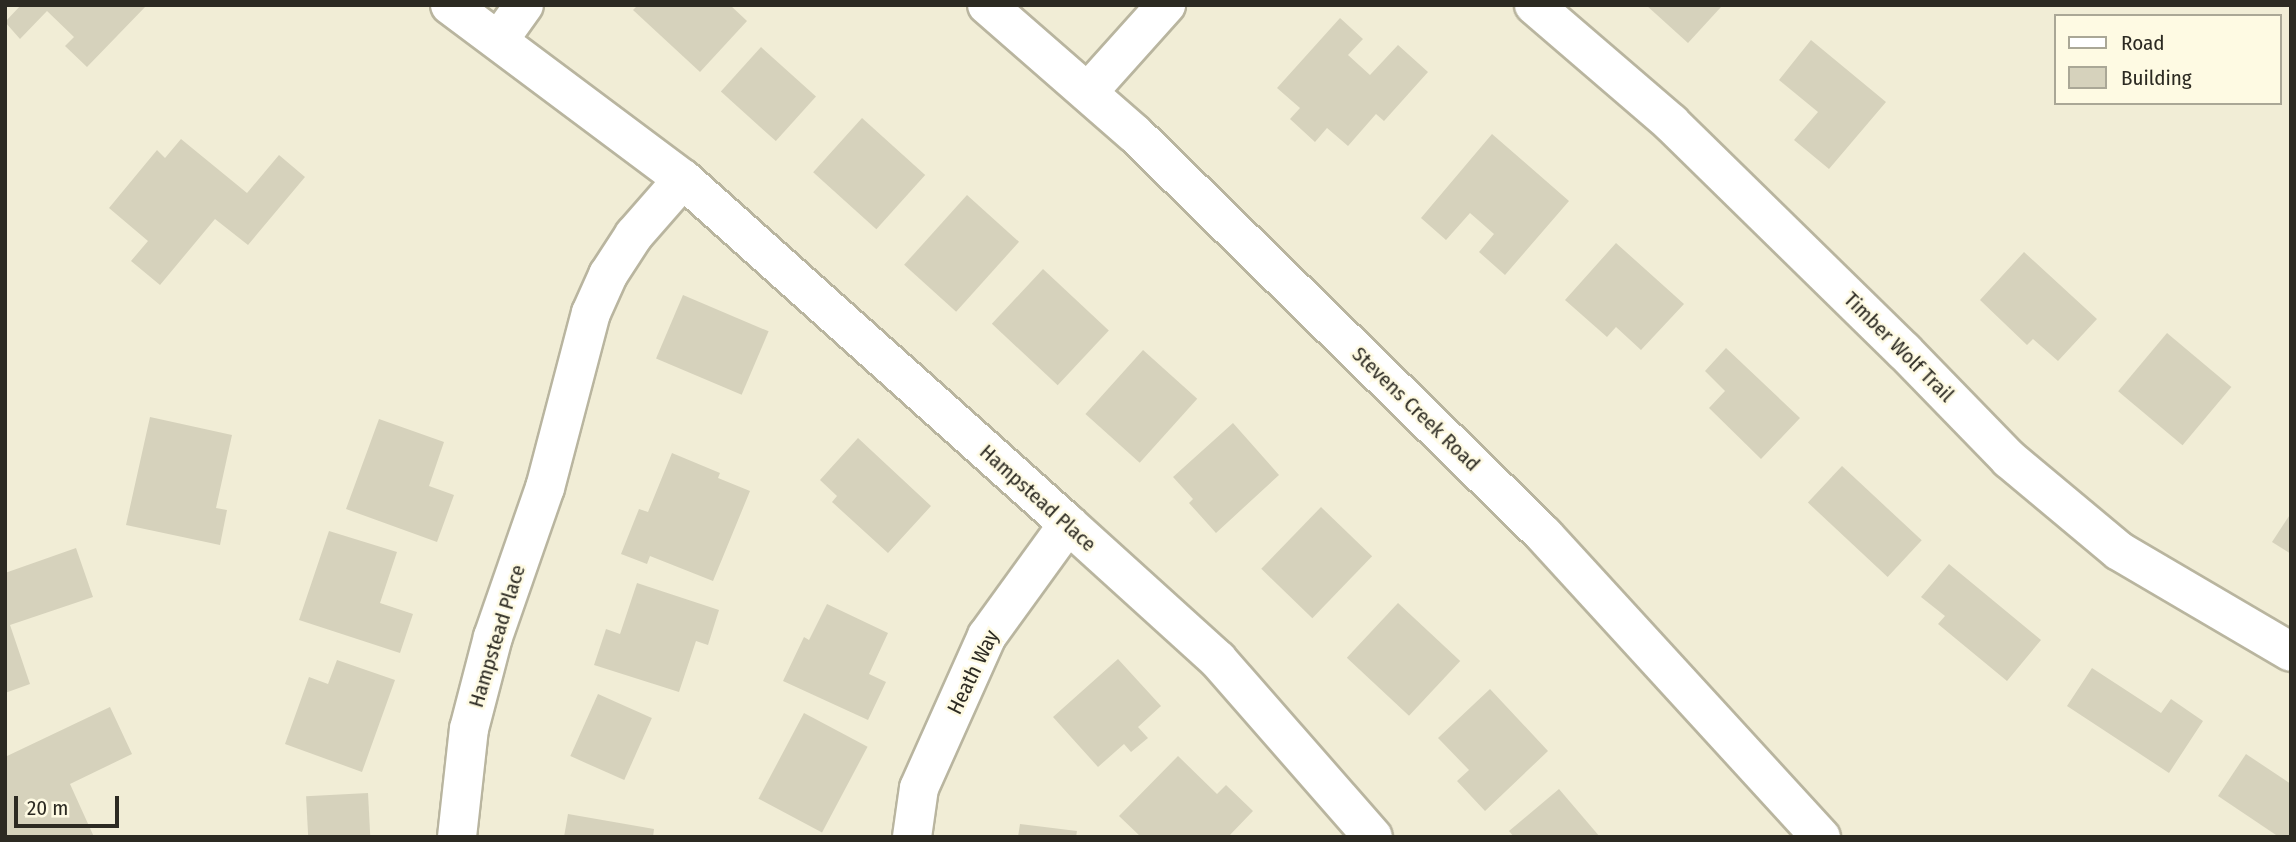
<!DOCTYPE html>
<style>
body{margin:0}
#map{position:relative;width:2296px;height:842px;overflow:hidden;background:#f1edd6;font-family:"Fira Sans Condensed",sans-serif}
div>[style]{position:absolute}
[style*='--x']{left:calc(var(--x)*1px);top:calc(var(--y)*1px);width:calc(var(--w)*1px);rotate:calc(var(--a)*1deg)}
.building>*{inset:0;background:#d6d2bc;transform-origin:0 0}
.roads{filter:drop-shadow(2px 0 #b9b59f) drop-shadow(-2px 0 #b9b59f) drop-shadow(0 2px #b9b59f) drop-shadow(0 -2px #b9b59f)}
.minor>*{height:38px;margin:-19px;padding:0 19px;transform-origin:19px;border-radius:19px;background:#fff}
.tertiary>*{height:38px;margin:-19px;padding:0 19px;transform-origin:19px;border-radius:19px;background:#fff}
span{translate:-50% -50%;white-space:nowrap;text-align:center;line-height:1.15;-webkit-text-stroke:5px #fefae3;paint-order:stroke}
.street-label{font-size:21px;color:#2c2a22}
.frame{position:absolute;inset:0;border:7px solid #2c2a22;pointer-events:none}
.legend{position:absolute;left:2054px;top:14px;width:228px;height:91px;box-sizing:border-box;background:#fefae3;border:2px solid #aaa796;margin:0;padding:9px 12px;list-style:none;font-size:21px;color:#2c2a22}
.legend li{display:flex;align-items:center;gap:14px;height:35px}
.legend b{width:35px;border:2px solid #aaa796}
.scale{position:absolute;left:14px;top:796px;width:105px;height:32px;box-sizing:border-box;border:4px solid #2c2a22;border-top:0;padding-left:9px;font-size:21px;line-height:24px;white-space:nowrap;color:#2c2a22;-webkit-text-stroke:5px #fefae3;paint-order:stroke}
</style>
<div id="map">
<div class="building">
<i style="clip-path:polygon(21px 5px,147px 5px,87px 67px,65px 46px,74px 37px,47px 11px,20px 39px,5px 22px)"></i>
<i style="clip-path:polygon(638px 5px,730px 5px,747px 21px,700px 72px,633px 10px)"></i>
<i style="clip-path:polygon(1646px 5px,1719px 5px,1721px 7px,1688px 43px)"></i>
<i style="clip-path:polygon(1340px 18px,1363px 39px,1348px 55px,1370px 75px,1398px 45px,1428px 72px,1384px 121px,1376px 114px,1348px 146px,1327px 128px,1315px 142px,1290px 119px,1300px 108px,1277px 88px)"></i>
<i style="clip-path:polygon(1811px 40px,1886px 102px,1829px 169px,1794px 140px,1818px 112px,1779px 80px)"></i>
<i style="left:761px;top:47px;width:74px;height:60px;rotate:42deg"></i>
<i style="left:862px;top:118px;width:85px;height:73px;rotate:42deg"></i>
<i style="clip-path:polygon(1492px 134px,1569px 201px,1505px 275px,1479px 252px,1494px 234px,1470px 213px,1446px 240px,1421px 218px)"></i>
<i style="clip-path:polygon(181px 139px,247px 193px,279px 155px,305px 177px,248px 245px,215px 219px,160px 285px,131px 261px,148px 241px,109px 208px,157px 150px,165px 158px)"></i>
<i style="left:967px;top:195px;width:70px;height:94px;rotate:42deg"></i>
<i style="clip-path:polygon(1616px 243px,1684px 304px,1641px 350px,1616px 327px,1607px 337px,1565px 300px)"></i>
<i style="clip-path:polygon(2024px 252px,2097px 319px,2058px 361px,2033px 339px,2027px 345px,1980px 300px)"></i>
<i style="left:1043px;top:269px;width:90px;height:75px;rotate:43deg"></i>
<i style="left:683px;top:295px;width:93px;height:69px;rotate:23deg"></i>
<i style="left:2167px;top:333px;width:84px;height:76px;rotate:40deg"></i>
<i style="clip-path:polygon(1726px 348px,1800px 418px,1761px 459px,1709px 408px,1725px 391px,1705px 371px)"></i>
<i style="left:1143px;top:350px;width:73px;height:86px;rotate:42deg"></i>
<i style="clip-path:polygon(150px 417px,232px 435px,216px 508px,227px 510px,220px 545px,126px 525px)"></i>
<i style="clip-path:polygon(379px 419px,444px 442px,429px 486px,454px 495px,437px 542px,346px 509px)"></i>
<i style="clip-path:polygon(1233px 423px,1279px 475px,1216px 533px,1189px 503px,1193px 499px,1173px 477px)"></i>
<i style="clip-path:polygon(858px 438px,931px 506px,888px 553px,832px 502px,837px 496px,820px 480px)"></i>
<i style="clip-path:polygon(672px 453px,720px 473px,718px 478px,750px 491px,713px 581px,650px 556px,647px 564px,621px 554px,639px 509px,648px 512px)"></i>
<i style="left:1842px;top:466px;width:109px;height:50px;rotate:43deg"></i>
<i style="left:1321px;top:507px;width:71px;height:86px;rotate:44deg"></i>
<i style="clip-path:polygon(2291px 513px,2291px 554px,2272px 542px)"></i>
<i style="clip-path:polygon(329px 531px,397px 552px,380px 603px,413px 614px,400px 653px,299px 620px)"></i>
<i style="clip-path:polygon(76px 548px,93px 597px,10px 625px,30px 684px,5px 693px,5px 573px)"></i>
<i style="clip-path:polygon(1949px 564px,2041px 640px,2007px 681px,1938px 624px,1945px 616px,1921px 597px)"></i>
<i style="clip-path:polygon(637px 583px,719px 610px,708px 645px,696px 641px,679px 692px,594px 665px,606px 629px,620px 634px)"></i>
<i style="left:1398px;top:603px;width:85px;height:75px;rotate:43deg"></i>
<i style="clip-path:polygon(827px 604px,888px 633px,869px 674px,886px 682px,868px 720px,783px 681px,804px 637px,809px 640px)"></i>
<i style="clip-path:polygon(1118px 659px,1161px 706px,1138px 727px,1148px 738px,1131px 752px,1124px 744px,1098px 767px,1053px 717px)"></i>
<i style="clip-path:polygon(337px 660px,395px 680px,362px 772px,285px 744px,309px 677px,328px 684px)"></i>
<i style="clip-path:polygon(2092px 668px,2161px 713px,2171px 699px,2203px 721px,2169px 773px,2067px 706px)"></i>
<i style="clip-path:polygon(1490px 689px,1548px 751px,1485px 811px,1457px 781px,1469px 770px,1438px 738px)"></i>
<i style="left:598px;top:694px;width:59px;height:68px;rotate:24deg"></i>
<i style="clip-path:polygon(110px 707px,132px 754px,70px 784px,94px 837px,7px 837px,5px 757px)"></i>
<i style="left:804px;top:713px;width:72px;height:97px;rotate:28deg"></i>
<i style="clip-path:polygon(2246px 754px,2291px 784px,2291px 837px,2279px 837px,2218px 796px)"></i>
<i style="clip-path:polygon(1178px 756px,1217px 794px,1226px 785px,1253px 811px,1228px 837px,1141px 837px,1119px 816px)"></i>
<i style="clip-path:polygon(1559px 789px,1600px 837px,1514px 837px,1509px 831px)"></i>
<i style="left:368px;top:793px;width:44px;height:62px;rotate:87deg"></i>
<i style="clip-path:polygon(568px 814px,654px 829px,653px 837px,564px 837px)"></i>
<i style="clip-path:polygon(1020px 824px,1077px 831px,1076px 837px,1018px 837px)"></i>
</div>
<div class="roads">
<div class="minor">
<i style="--x:450;--y:5;--w:291;--a:36.8"></i>
<i style="--x:683;--y:179;--w:517;--a:41.86"></i>
<i style="--x:1068;--y:524;--w:202;--a:42.2"></i>
<i style="--x:1218;--y:660;--w:235;--a:48.8"></i>
<i style="--x:1534;--y:5;--w:181;--a:40.7"></i>
<i style="--x:1671;--y:123;--w:326;--a:44.4"></i>
<i style="--x:1904;--y:351;--w:151;--a:45.8"></i>
<i style="--x:2009;--y:459;--w:143;--a:39.9"></i>
<i style="--x:2119;--y:551;--w:199;--a:30.4"></i>
<i style="--x:499;--y:40;--w:43;--a:-54.5"></i>
<i style="--x:1088;--y:92;--w:117;--a:-48.1"></i>
<i style="--x:457;--y:837;--w:109;--a:-83.7"></i>
<i style="--x:469;--y:729;--w:95;--a:-75.4"></i>
<i style="--x:493;--y:637;--w:158;--a:-70.8"></i>
<i style="--x:545;--y:488;--w:181;--a:-75.3"></i>
<i style="--x:591;--y:313;--w:42;--a:-65.9"></i>
<i style="--x:608;--y:275;--w:48;--a:-57"></i>
<i style="--x:634;--y:235;--w:74;--a:-48.8"></i>
<i style="--x:912;--y:837;--w:49;--a:-81.9"></i>
<i style="--x:919;--y:788;--w:167;--a:-65.9"></i>
<i style="--x:987;--y:636;--w:138;--a:-54.1"></i>
</div>
<div class="tertiary">
<i style="--x:987;--y:5;--w:196;--a:41.1"></i>
<i style="--x:1135;--y:134;--w:573;--a:44.43"></i>
<i style="--x:1544;--y:535;--w:410;--a:47.5"></i>
</div>
</div>
<div class="street-label">
<span style="left:1899px;top:347px;rotate:45deg">Timber Wolf Trail</span>
<span style="left:1416px;top:409px;rotate:44deg">Stevens Creek Road</span>
<span style="left:1038px;top:498px;rotate:42deg">Hampstead Place</span>
<span style="left:497px;top:636px;rotate:-73deg">Hampstead Place</span>
<span style="left:973px;top:672px;rotate:-64deg">Heath Way</span>
</div>
<div class="frame"></div>
<ul class="legend">
<li><b style="height:9px;background:#fff"></b>Road</li>
<li><b style="height:19px;background:#d6d2bc"></b>Building</li>
</ul>
<div class="scale">20 m</div>
</div>
